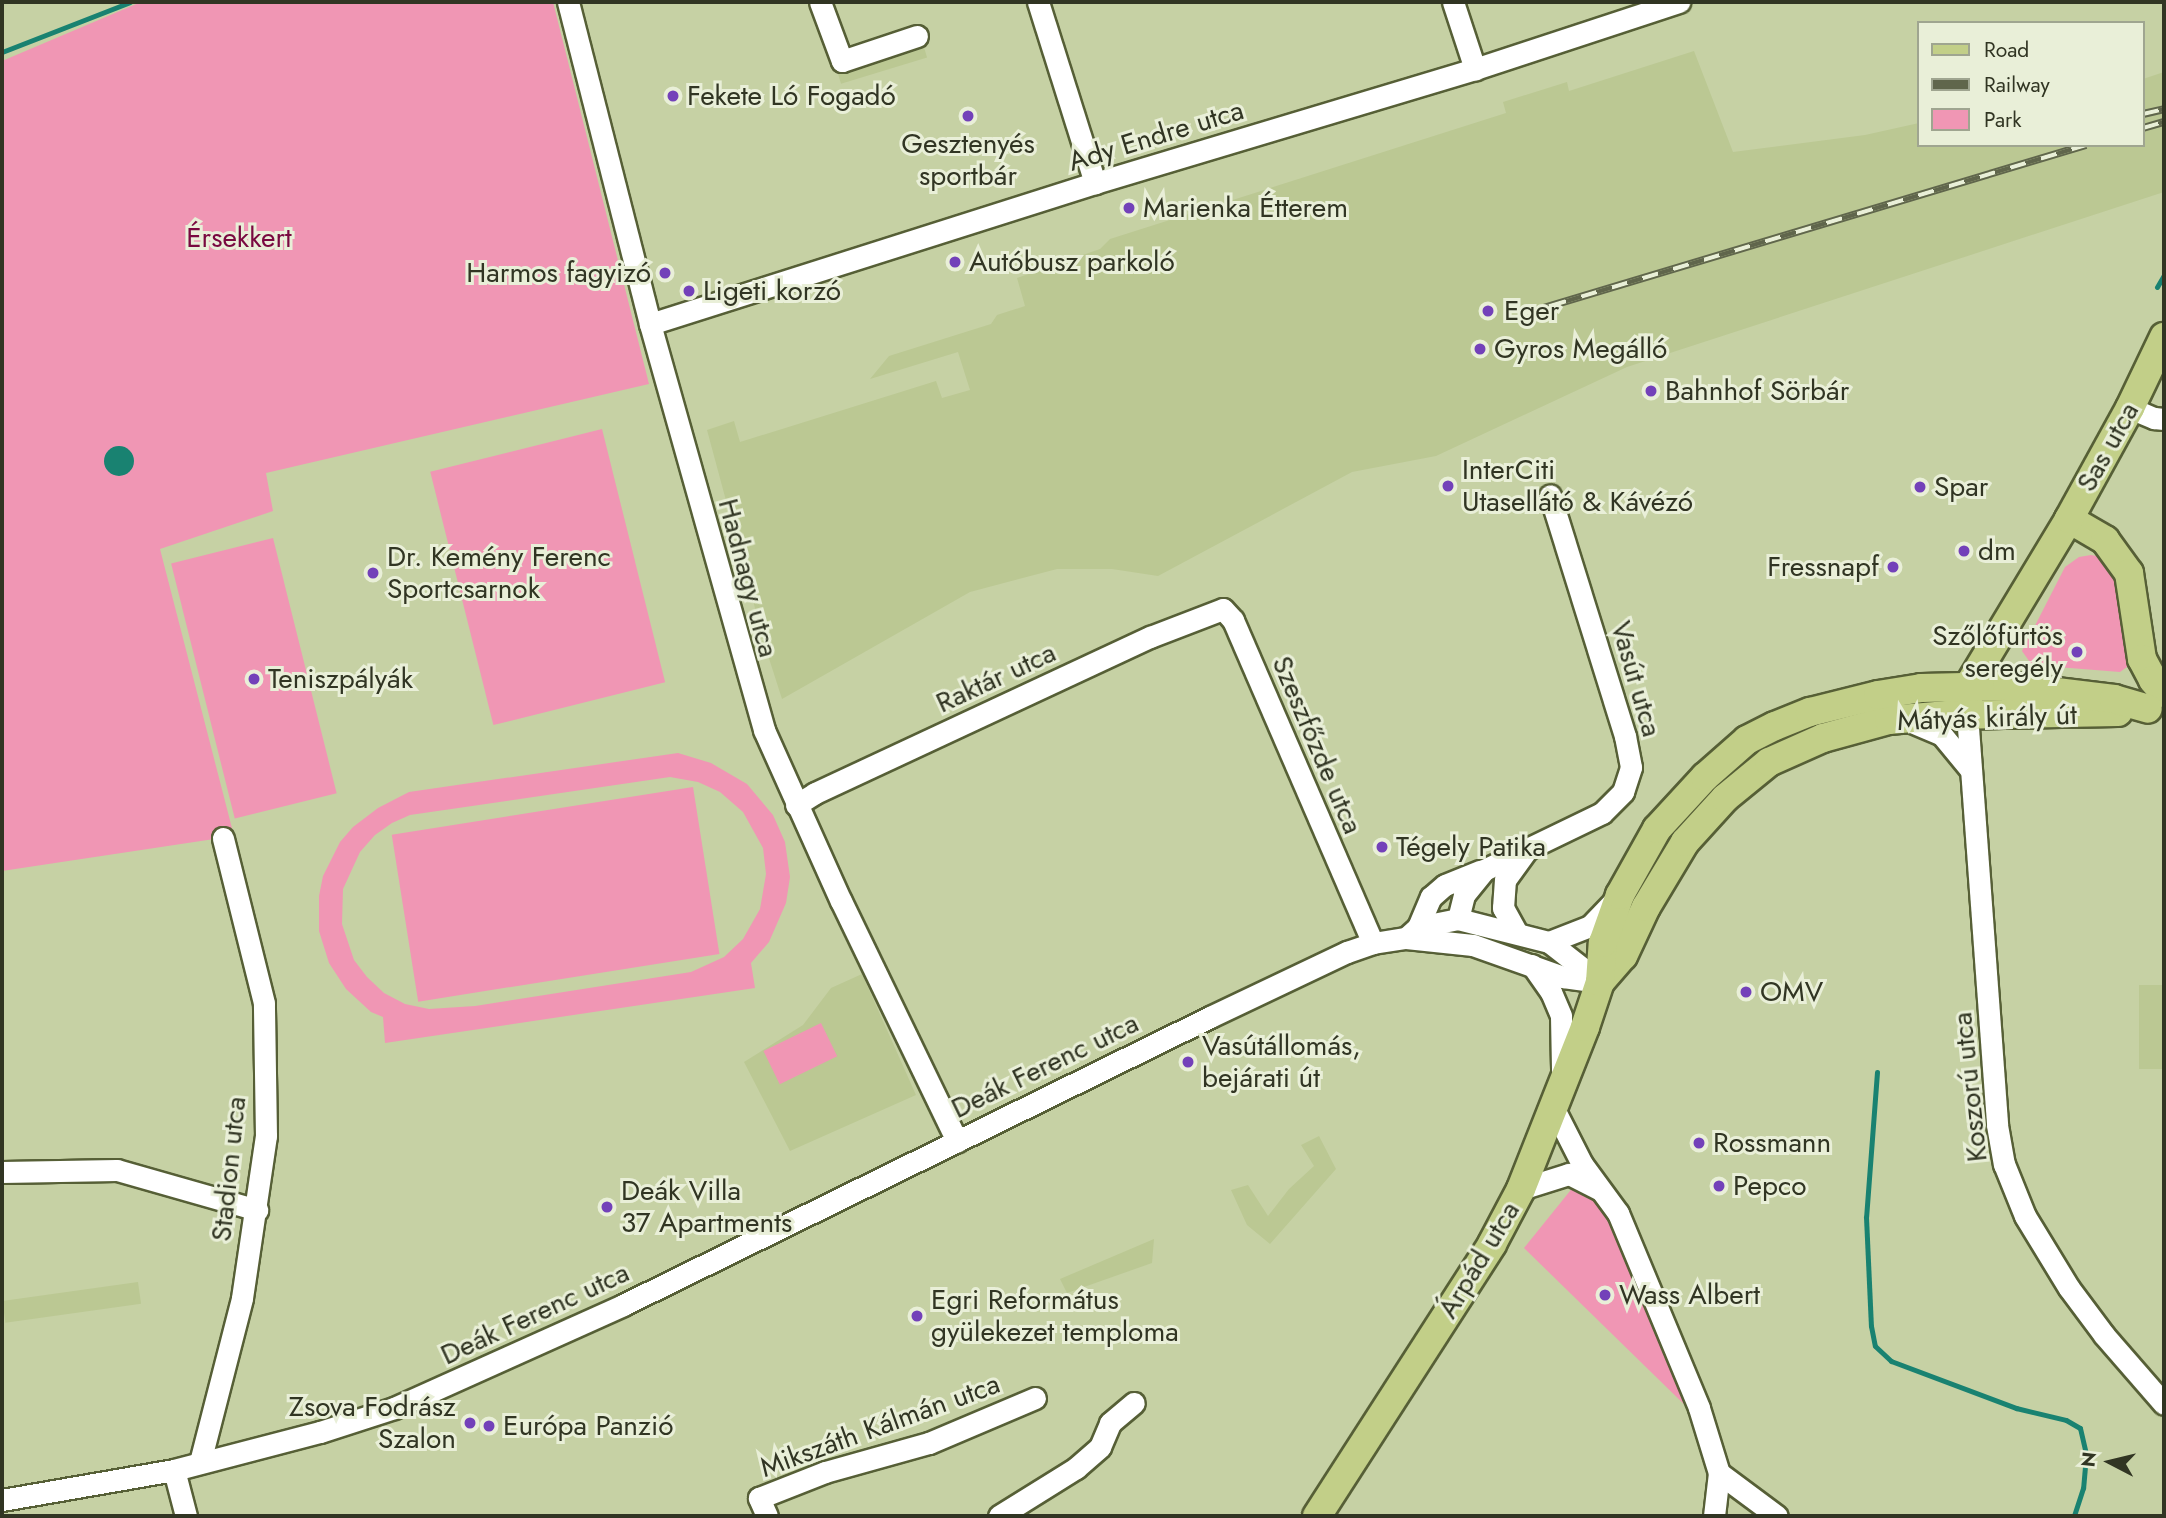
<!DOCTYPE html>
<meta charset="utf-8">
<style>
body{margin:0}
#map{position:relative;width:2166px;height:1518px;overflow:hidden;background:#c6d1a4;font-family:Jost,sans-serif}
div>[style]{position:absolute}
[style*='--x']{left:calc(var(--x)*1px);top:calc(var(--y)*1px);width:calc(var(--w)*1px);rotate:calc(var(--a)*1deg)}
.built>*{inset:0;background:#bbc893;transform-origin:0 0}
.green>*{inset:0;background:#f096b4;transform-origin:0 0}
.water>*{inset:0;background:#198271}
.round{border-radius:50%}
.stream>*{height:5px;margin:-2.5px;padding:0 2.5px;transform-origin:2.5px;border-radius:2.5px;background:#198271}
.roads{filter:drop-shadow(2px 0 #565f36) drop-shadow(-2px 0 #565f36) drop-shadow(0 2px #565f36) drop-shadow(0 -2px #565f36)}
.minor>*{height:21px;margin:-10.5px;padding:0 10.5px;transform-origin:10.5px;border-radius:10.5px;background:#fff}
.major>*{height:28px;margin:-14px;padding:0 14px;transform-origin:14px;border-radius:14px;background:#c2cf88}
.rail>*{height:8px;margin-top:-4px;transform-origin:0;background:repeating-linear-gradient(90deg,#e9efd8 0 16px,#60664c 0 32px);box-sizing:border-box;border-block:2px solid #60664c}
.dots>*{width:19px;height:19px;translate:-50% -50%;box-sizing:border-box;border:4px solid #e9efd8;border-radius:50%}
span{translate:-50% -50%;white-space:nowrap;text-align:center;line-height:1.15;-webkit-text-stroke:6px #e9efd8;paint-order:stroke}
.poi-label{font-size:28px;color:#313523}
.left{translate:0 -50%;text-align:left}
.right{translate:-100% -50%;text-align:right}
.street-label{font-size:28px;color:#313523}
.park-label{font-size:28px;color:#790940}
.frame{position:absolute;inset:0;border:4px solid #313523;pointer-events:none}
.legend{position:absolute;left:1917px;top:21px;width:228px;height:126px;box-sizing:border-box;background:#e9efd8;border:2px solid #9fa590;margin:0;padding:9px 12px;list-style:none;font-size:21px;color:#313523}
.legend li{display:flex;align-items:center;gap:14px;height:35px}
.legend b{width:35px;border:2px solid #9fa590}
.north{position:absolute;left:2075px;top:1427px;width:70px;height:70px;-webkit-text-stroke:5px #e9efd8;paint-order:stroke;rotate:277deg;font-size:19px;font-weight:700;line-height:28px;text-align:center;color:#313523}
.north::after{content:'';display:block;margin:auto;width:24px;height:32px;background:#313523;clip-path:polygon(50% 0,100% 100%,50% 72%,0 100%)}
</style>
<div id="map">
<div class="built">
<i style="left:923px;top:44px;width:14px;height:90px;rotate:73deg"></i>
<i style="clip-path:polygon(1694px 51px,1733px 152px,1865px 135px,1919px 123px,1919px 145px,2143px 145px,2143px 79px,2164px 72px,2164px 192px,1627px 367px,1436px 456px,1352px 472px,1158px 576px,1112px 569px,1057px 569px,970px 592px,782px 699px,766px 649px,707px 430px,734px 421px,740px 442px,936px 381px,942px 398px,970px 390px,958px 352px,870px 379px,889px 356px,991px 324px,997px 315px,1025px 306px,1017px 278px,1100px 249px,1110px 239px,1506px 113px,1503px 102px,1567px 82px,1569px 91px)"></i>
<i style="clip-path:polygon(862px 974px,916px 1095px,790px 1151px,744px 1062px,803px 1025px,831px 988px)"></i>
<i style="left:2139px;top:985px;width:25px;height:84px"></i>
<i style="clip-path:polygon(1319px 1136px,1336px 1169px,1270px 1244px,1247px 1225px,1231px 1190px,1248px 1185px,1268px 1216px,1289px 1189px,1314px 1166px,1301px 1145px)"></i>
<i style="clip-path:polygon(1154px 1239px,1152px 1263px,1067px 1293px,1060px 1279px)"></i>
<i style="left:138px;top:1282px;width:22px;height:137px;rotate:82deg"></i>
</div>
<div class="green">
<i style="clip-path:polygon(141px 2px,553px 2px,649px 384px,266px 473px,273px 511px,160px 549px,234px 836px,2px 871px,2px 61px)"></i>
<i style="left:602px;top:429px;width:261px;height:177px;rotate:76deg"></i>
<i style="left:273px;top:538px;width:263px;height:105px;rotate:76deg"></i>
<i style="clip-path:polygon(2091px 555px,2111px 559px,2116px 564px,2131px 664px,2120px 672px,2032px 665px,2022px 651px,2065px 567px,2079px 557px)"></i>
<i style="clip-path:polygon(evenodd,678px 753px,711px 763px,747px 784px,773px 815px,785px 842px,790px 877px,786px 903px,769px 942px,751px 963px,755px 988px,385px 1043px,383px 1017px,371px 1012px,346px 989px,329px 963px,319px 931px,319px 896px,323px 876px,340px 842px,353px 827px,378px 808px,409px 792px,678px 753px,670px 777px,698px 782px,720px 792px,743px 812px,763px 848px,766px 874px,760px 909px,743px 939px,724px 957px,691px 972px,475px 1006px,429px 1009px,405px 1004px,384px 993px,367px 977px,354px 960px,342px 924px,343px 889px,360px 852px,375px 835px,392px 823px,410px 815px,670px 777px)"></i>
<i style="left:693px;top:787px;width:169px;height:305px;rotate:81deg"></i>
<i style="left:821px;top:1023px;width:37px;height:64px;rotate:64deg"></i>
<i style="clip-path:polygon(1574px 1186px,1600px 1199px,1616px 1222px,1693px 1413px,1524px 1248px)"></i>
</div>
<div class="water">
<i class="round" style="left:104px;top:446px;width:30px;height:30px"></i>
</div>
<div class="stream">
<i style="--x:2;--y:52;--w:137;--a:-21.3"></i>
<i style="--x:2157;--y:287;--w:14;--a:-60"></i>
<i style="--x:1877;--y:1072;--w:145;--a:94.3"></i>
<i style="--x:1866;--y:1217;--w:109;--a:87.4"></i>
<i style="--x:1871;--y:1326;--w:20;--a:79"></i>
<i style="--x:1875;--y:1346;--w:22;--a:43"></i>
<i style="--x:1891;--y:1361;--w:134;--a:20.6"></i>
<i style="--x:2016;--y:1408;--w:51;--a:13.5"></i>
<i style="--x:2066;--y:1420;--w:16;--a:30"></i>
<i style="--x:2080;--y:1428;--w:28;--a:77"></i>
<i style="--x:2086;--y:1455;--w:33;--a:95"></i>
<i style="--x:2083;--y:1488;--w:29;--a:108"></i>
</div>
<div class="roads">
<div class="minor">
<i style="--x:568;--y:2;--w:332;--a:75.7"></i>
<i style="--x:650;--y:324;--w:422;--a:74.3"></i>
<i style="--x:764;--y:730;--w:188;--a:65.8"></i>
<i style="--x:841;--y:901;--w:267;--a:64.2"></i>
<i style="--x:820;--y:2;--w:63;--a:69.6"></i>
<i style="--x:842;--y:61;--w:79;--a:-18.4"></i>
<i style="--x:1038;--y:2;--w:190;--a:72.5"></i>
<i style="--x:1453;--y:2;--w:71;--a:71.8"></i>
<i style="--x:650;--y:324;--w:467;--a:-17.6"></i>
<i style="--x:1095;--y:183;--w:397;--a:-16.7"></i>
<i style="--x:1475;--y:69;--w:215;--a:-18.2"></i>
<i style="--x:2130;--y:408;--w:26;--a:23"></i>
<i style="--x:2154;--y:418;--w:10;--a:6"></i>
<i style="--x:1967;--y:714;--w:412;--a:85.8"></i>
<i style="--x:1997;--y:1125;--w:40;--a:80"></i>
<i style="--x:2004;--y:1164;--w:56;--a:68"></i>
<i style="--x:2025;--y:1216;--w:84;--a:58.6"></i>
<i style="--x:2069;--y:1288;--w:59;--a:53.3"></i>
<i style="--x:2104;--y:1335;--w:91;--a:49"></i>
<i style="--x:1907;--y:720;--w:38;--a:23"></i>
<i style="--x:1942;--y:735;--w:44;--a:50.5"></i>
<i style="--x:796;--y:805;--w:22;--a:-32"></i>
<i style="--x:815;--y:793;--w:370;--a:-25"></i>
<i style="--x:1150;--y:637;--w:78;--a:-21"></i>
<i style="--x:1223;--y:609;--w:15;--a:48"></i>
<i style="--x:1233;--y:620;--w:352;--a:66.6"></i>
<i style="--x:1458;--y:919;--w:25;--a:-76"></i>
<i style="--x:1464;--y:895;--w:32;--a:-51"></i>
<i style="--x:1484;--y:870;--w:131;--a:-25.8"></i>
<i style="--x:1602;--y:813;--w:30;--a:-45"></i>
<i style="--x:1623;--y:792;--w:26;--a:-72"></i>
<i style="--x:1631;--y:767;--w:32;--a:-101"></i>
<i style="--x:1625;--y:736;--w:252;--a:-107.3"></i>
<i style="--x:1418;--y:927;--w:33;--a:-67"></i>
<i style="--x:1431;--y:897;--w:18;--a:-41"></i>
<i style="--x:1445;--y:885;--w:38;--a:-22"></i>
<i style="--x:1517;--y:933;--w:29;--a:-119"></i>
<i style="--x:1503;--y:908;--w:28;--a:-86"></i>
<i style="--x:1505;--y:880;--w:36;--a:-54"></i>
<i style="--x:1407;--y:937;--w:15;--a:-42"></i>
<i style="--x:1418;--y:927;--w:41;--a:-11.3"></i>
<i style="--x:1458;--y:919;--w:94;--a:14.2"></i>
<i style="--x:1549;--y:942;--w:65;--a:38.1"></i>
<i style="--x:1549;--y:942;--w:44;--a:-21.3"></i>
<i style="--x:1590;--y:926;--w:37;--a:-46"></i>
<i style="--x:1532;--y:965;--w:33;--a:55"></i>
<i style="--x:1551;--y:992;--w:26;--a:67"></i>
<i style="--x:1561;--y:1016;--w:54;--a:88.9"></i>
<i style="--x:1554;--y:1109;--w:62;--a:63"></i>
<i style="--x:1582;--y:1164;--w:61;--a:53.7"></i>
<i style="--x:1618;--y:1213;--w:211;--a:67.4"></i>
<i style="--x:1699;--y:1408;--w:68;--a:72.9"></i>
<i style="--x:1719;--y:1473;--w:72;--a:36.6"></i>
<i style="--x:2;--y:1172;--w:115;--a:-1"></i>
<i style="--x:117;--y:1170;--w:146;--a:15.9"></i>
<i style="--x:1521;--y:1189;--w:50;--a:-17.4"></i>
<i style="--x:1569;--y:1174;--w:33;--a:27"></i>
<i style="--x:200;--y:1462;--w:169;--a:-75.6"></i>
<i style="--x:242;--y:1298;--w:164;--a:-81.6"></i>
<i style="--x:266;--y:1136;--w:133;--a:-90.9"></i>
<i style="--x:264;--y:1003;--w:170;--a:-104"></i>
<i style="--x:174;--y:1470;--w:48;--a:75.4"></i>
<i style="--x:2;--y:1500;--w:175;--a:-9.9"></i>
<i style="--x:174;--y:1470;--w:151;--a:-14.6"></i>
<i style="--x:320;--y:1432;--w:78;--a:-18"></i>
<i style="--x:394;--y:1408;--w:251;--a:-24.2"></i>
<i style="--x:623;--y:1305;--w:654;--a:-26.13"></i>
<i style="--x:1210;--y:1017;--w:152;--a:-25.4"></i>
<i style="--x:1347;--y:952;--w:28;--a:-19"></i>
<i style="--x:1373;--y:943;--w:33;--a:-9"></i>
<i style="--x:1406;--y:938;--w:67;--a:6"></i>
<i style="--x:1473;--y:945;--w:96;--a:19.6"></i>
<i style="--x:1563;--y:977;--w:37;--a:8"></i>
<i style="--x:767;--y:1516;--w:20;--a:-114"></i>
<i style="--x:759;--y:1498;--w:71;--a:-21.5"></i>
<i style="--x:825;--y:1472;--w:108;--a:-15.6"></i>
<i style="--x:929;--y:1443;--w:115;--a:-23"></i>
<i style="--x:999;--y:1516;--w:91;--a:-31.9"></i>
<i style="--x:1076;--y:1468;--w:32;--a:-41"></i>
<i style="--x:1100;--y:1447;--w:26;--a:-67"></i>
<i style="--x:1110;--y:1423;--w:31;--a:-40"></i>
<i style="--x:1714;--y:1516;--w:43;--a:-83.4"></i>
</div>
<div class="major">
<i style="--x:2069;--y:519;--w:42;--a:30.3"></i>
<i style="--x:2105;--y:540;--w:41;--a:54"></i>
<i style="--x:2129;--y:573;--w:87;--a:81.4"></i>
<i style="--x:2142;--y:659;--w:24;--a:62"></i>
<i style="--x:2153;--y:680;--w:17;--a:50"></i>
<i style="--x:1968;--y:700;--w:15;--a:-86"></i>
<i style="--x:1969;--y:685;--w:194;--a:-58.9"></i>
<i style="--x:2069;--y:519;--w:127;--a:-61.2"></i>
<i style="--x:2130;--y:408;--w:79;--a:-64.4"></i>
<i style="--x:1600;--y:982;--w:35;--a:-49"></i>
<i style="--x:1623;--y:956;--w:54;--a:-64.9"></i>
<i style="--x:1646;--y:907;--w:76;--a:-59"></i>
<i style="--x:1685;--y:842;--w:59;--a:-47.7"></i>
<i style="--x:1725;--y:798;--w:57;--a:-39.3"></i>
<i style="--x:1769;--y:762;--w:59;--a:-24"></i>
<i style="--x:1823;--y:738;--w:68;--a:-15.3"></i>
<i style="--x:1889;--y:720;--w:59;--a:-4.8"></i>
<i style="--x:1948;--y:715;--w:170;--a:-1"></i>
<i style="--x:1317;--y:1516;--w:323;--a:-57.2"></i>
<i style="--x:1492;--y:1244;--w:62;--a:-62.2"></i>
<i style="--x:1521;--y:1189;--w:174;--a:-68.4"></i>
<i style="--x:1585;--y:1027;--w:47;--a:-71.6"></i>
<i style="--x:1600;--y:982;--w:39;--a:-86"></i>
<i style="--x:1603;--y:943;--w:51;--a:-70.5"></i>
<i style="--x:1620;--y:895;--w:76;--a:-60.7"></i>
<i style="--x:1657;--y:829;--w:71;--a:-47.3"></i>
<i style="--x:1705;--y:777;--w:56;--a:-41.4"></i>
<i style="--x:1747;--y:740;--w:31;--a:-27"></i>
<i style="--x:1775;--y:726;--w:38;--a:-22"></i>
<i style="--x:1810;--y:712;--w:70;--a:-14"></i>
<i style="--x:1878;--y:695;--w:44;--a:-9.2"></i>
<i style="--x:1921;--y:688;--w:86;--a:-1.3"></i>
<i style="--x:2007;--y:686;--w:108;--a:6.9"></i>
<i style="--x:2114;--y:699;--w:35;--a:16"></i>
</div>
</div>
<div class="rail">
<i style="--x:2143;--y:114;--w:22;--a:-13"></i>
<i style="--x:2143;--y:128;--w:22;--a:-16"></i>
<i style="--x:1520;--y:315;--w:591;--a:-16.72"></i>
</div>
<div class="dots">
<i style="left:673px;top:96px;background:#7341b9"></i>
<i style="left:968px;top:116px;background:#7341b9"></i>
<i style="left:1129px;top:208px;background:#7341b9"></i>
<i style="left:955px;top:262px;background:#7341b9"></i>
<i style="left:665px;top:273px;background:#7341b9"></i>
<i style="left:689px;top:291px;background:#7341b9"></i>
<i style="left:1488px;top:311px;background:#7341b9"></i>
<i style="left:1480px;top:349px;background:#7341b9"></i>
<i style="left:1651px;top:391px;background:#7341b9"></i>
<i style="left:1448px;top:486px;background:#7341b9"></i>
<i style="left:1920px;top:487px;background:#7341b9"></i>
<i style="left:1964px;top:551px;background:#7341b9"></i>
<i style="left:1893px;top:567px;background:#7341b9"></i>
<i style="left:373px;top:573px;background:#7341b9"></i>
<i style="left:2077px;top:652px;background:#7341b9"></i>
<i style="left:254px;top:679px;background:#7341b9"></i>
<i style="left:1382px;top:847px;background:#7341b9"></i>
<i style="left:1746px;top:992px;background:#7341b9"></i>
<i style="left:1188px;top:1062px;background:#7341b9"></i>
<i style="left:1699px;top:1143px;background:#7341b9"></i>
<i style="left:1719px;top:1186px;background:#7341b9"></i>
<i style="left:607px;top:1207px;background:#7341b9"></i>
<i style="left:1605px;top:1295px;background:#7341b9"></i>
<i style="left:917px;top:1316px;background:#7341b9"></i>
<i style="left:470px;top:1423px;background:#7341b9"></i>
<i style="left:489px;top:1426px;background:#7341b9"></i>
</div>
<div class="poi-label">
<span class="left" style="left:687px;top:96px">Fekete Ló Fogadó</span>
<span style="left:968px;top:160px">Gesztenyés<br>sportbár</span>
<span class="left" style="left:1143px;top:208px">Marienka Étterem</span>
<span class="left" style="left:969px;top:262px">Autóbusz parkoló</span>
<span class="right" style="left:651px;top:273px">Harmos fagyizó</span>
<span class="left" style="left:703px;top:291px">Ligeti korzó</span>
<span class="left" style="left:1504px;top:311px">Eger</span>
<span class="left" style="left:1494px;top:349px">Gyros Megálló</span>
<span class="left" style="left:1665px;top:391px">Bahnhof Sörbár</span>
<span class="left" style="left:1462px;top:486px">InterCiti<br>Utasellátó &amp; Kávézó</span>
<span class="left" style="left:1934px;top:487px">Spar</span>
<span class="left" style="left:1978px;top:551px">dm</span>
<span class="left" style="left:387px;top:573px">Dr. Kemény Ferenc<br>Sportcsarnok</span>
<span class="right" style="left:1879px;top:567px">Fressnapf</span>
<span class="right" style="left:2063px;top:652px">Szőlőfürtös<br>seregély</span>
<span class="left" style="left:268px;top:679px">Teniszpályák</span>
<span class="left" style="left:1396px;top:847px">Tégely Patika</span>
<span class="left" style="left:1760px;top:992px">OMV</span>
<span class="left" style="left:1202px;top:1062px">Vasútállomás,<br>bejárati út</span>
<span class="left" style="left:1713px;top:1143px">Rossmann</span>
<span class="left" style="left:1733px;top:1186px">Pepco</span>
<span class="left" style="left:621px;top:1207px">Deák Villa<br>37 Apartments</span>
<span class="left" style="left:1619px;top:1295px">Wass Albert</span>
<span class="left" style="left:931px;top:1316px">Egri Református<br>gyülekezet temploma</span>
<span class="right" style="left:456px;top:1423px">Zsova Fodrász<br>Szalon</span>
<span class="left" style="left:503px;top:1426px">Európa Panzió</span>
</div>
<div class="street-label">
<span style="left:1156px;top:136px;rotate:-17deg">Ady Endre utca</span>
<span style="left:2108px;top:447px;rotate:-61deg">Sas utca</span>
<span style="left:748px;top:578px;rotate:75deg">Hadnagy utca</span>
<span style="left:996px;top:678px;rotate:-25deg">Raktár utca</span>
<span style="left:1636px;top:679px;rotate:74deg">Vasút utca</span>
<span style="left:1987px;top:718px;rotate:-2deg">Mátyás király út</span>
<span style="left:1317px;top:745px;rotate:67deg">Szeszfőzde utca</span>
<span style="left:1045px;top:1066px;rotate:-26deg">Deák Ferenc utca</span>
<span style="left:1970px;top:1087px;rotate:-96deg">Koszorú utca</span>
<span style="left:229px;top:1169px;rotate:-84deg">Stadion utca</span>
<span style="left:1479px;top:1260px;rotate:-59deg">Árpád utca</span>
<span style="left:535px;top:1314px;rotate:-25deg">Deák Ferenc utca</span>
<span style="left:880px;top:1426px;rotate:-20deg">Mikszáth Kálmán utca</span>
</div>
<div class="park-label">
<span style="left:239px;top:238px">Érsekkert</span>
</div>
<div class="frame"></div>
<ul class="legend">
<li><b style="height:9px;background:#c2cf88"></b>Road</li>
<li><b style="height:9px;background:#60664c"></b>Railway</li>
<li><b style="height:19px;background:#f096b4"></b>Park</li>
</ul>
<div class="north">N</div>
</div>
